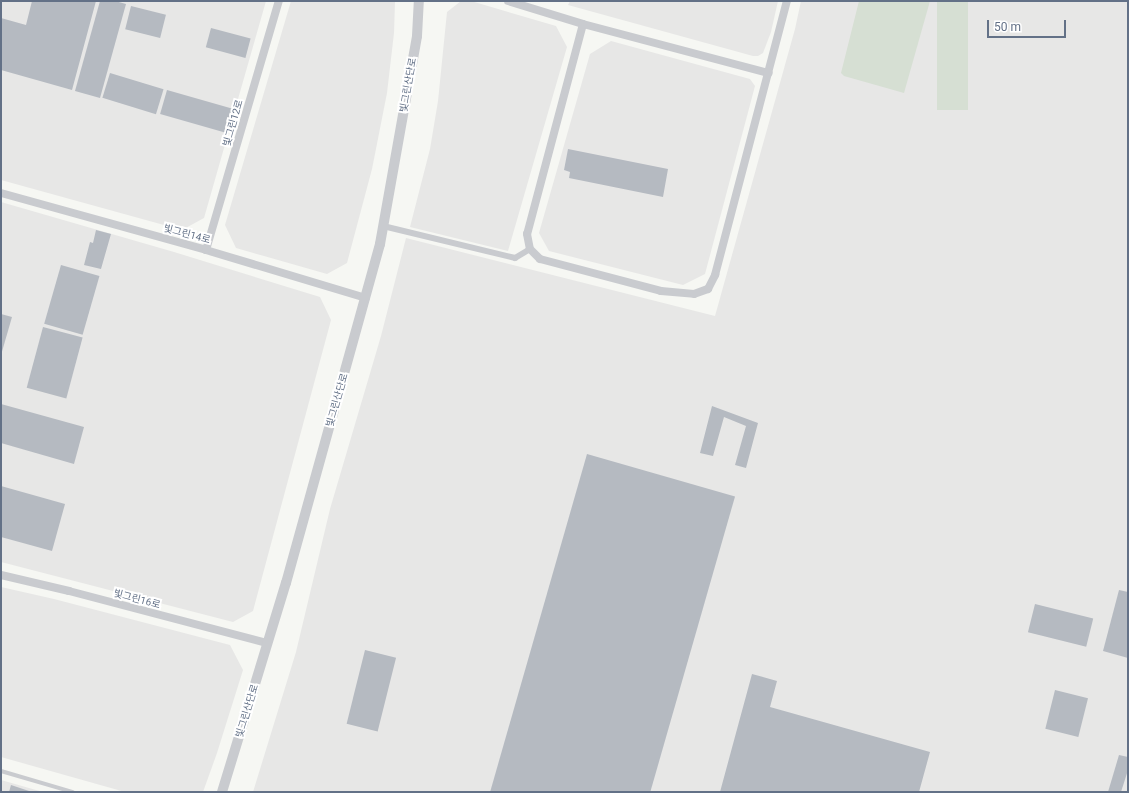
<!DOCTYPE html>
<meta charset="utf-8">
<style>
body{margin:0}
#map{position:relative;width:1129px;height:793px;overflow:hidden;background:#f6f7f3;font-family:Roboto,"Noto Sans KR",sans-serif}
div>[style]{position:absolute}
[style*='--x']{left:calc(var(--x)*1px);top:calc(var(--y)*1px);width:calc(var(--w)*1px);rotate:calc(var(--a)*1deg)}
.built>*{inset:0;background:#e7e7e6}
.green>*{inset:0;background:#d6dfd3;transform-origin:0 0}
.building>*{inset:0;background:#b5bac1;transform-origin:0 0}
.service>*{height:4px;margin:-2px;padding:0 2px;transform-origin:2px;border-radius:2px;background:#c9cbcf}
.pedestrian>*{height:6px;margin:-3px;padding:0 3px;transform-origin:3px;border-radius:3px;background:#c9cbcf}
.minor>*{height:8px;margin:-4px;padding:0 4px;transform-origin:4px;border-radius:4px;background:#c9cbcf}
.tertiary>*{height:10px;margin:-5px;padding:0 5px;transform-origin:5px;border-radius:5px;background:#c9cbcf}
span{translate:-50% -50%;white-space:nowrap;text-align:center;line-height:1.15;-webkit-text-stroke:4px #fff;paint-order:stroke}
.street-label{font-size:10px;color:#637187}
.frame{position:absolute;inset:0;border:2px solid #637187;pointer-events:none}
.scale{position:absolute;left:987px;top:20px;width:79px;height:18px;box-sizing:border-box;border:2px solid #637187;border-top:0;padding-left:5px;font-size:12px;line-height:14px;white-space:nowrap;color:#637187;-webkit-text-stroke:3px #fff;paint-order:stroke}
</style>
<div id="map">
<div class="built">
<i style="clip-path:polygon(1px 1px,266px 1px,204px 218px,182px 230px,1px 180px)"></i>
<i style="clip-path:polygon(291px 1px,395px 1px,394px 33px,387px 93px,372px 169px,347px 263px,327px 274px,236px 248px,225px 225px)"></i>
<i style="clip-path:polygon(461px 1px,471px 1px,556px 26px,567px 47px,508px 251px,410px 227px,430px 149px,438px 101px,447px 12px)"></i>
<i style="clip-path:polygon(570px 1px,778px 1px,771px 32px,763px 53px,758px 56px,753px 56px,568px 5px)"></i>
<i style="clip-path:polygon(801px 1px,1128px 1px,1128px 792px,253px 792px,296px 652px,330px 509px,381px 336px,406px 238px,715px 316px,795px 29px)"></i>
<i style="clip-path:polygon(611px 41px,750px 79px,755px 86px,705px 274px,683px 285px,549px 251px,539px 233px,590px 54px)"></i>
<i style="clip-path:polygon(1px 202px,174px 252px,320px 297px,331px 320px,253px 611px,233px 622px,1px 562px)"></i>
<i style="clip-path:polygon(1px 587px,54px 599px,230px 645px,243px 670px,217px 753px,203px 792px,125px 792px,1px 757px)"></i>
<i style="clip-path:polygon(1px 780px,43px 792px,1px 792px)"></i>
</div>
<div class="green">
<i style="clip-path:polygon(859px 1px,930px 1px,904px 93px,844px 76px,841px 73px)"></i>
<i style="left:937px;top:1px;width:31px;height:109px"></i>
</div>
<div class="building">
<i style="clip-path:polygon(32px 1px,96px 1px,72px 90px,1px 70px,1px 18px,26px 25px)"></i>
<i style="clip-path:polygon(100px 1px,115px 1px,126px 4px,100px 98px,75px 91px)"></i>
<i style="left:131px;top:6px;width:36px;height:24px;rotate:14deg"></i>
<i style="left:211px;top:28px;width:41px;height:20px;rotate:15deg"></i>
<i style="left:110px;top:73px;width:56px;height:26px;rotate:17deg"></i>
<i style="left:167px;top:90px;width:71px;height:25px;rotate:16deg"></i>
<i style="clip-path:polygon(568px 149px,668px 169px,663px 197px,569px 178px,570px 172px,564px 170px)"></i>
<i style="clip-path:polygon(96px 230px,111px 234px,101px 269px,84px 265px,90px 242px,93px 243px)"></i>
<i style="left:61px;top:265px;width:40px;height:61px;rotate:16deg"></i>
<i style="clip-path:polygon(1px 314px,12px 317px,1px 355px)"></i>
<i style="left:43px;top:327px;width:41px;height:63px;rotate:15deg"></i>
<i style="clip-path:polygon(1px 404px,84px 427px,74px 464px,1px 443px)"></i>
<i style="clip-path:polygon(712px 406px,758px 423px,746px 468px,735px 465px,746px 426px,724px 417px,713px 456px,700px 453px)"></i>
<i style="left:587px;top:454px;width:154px;height:351px;rotate:16deg"></i>
<i style="clip-path:polygon(1px 486px,65px 504px,52px 551px,1px 537px)"></i>
<i style="clip-path:polygon(1119px 590px,1128px 592px,1128px 658px,1103px 651px)"></i>
<i style="left:1035px;top:604px;width:60px;height:29px;rotate:14deg"></i>
<i style="left:365px;top:650px;width:32px;height:76px;rotate:14deg"></i>
<i style="clip-path:polygon(752px 674px,777px 681px,770px 707px,930px 752px,919px 792px,720px 792px)"></i>
<i style="left:1055px;top:690px;width:34px;height:40px;rotate:14deg"></i>
<i style="clip-path:polygon(1119px 755px,1128px 757px,1128px 770px,1121px 792px,1108px 792px)"></i>
<i style="clip-path:polygon(11px 785px,32px 792px,9px 792px)"></i>
</div>
<div class="service">
<i style="--x:1;--y:771;--w:75;--a:16.3"></i>
</div>
<div class="pedestrian">
<i style="--x:383;--y:226;--w:136;--a:13.6"></i>
<i style="--x:515;--y:258;--w:17;--a:-31"></i>
</div>
<div class="minor">
<i style="--x:508;--y:1;--w:78;--a:17"></i>
<i style="--x:583;--y:24;--w:192;--a:14.8"></i>
<i style="--x:583;--y:24;--w:217;--a:104.9"></i>
<i style="--x:527;--y:234;--w:15;--a:79"></i>
<i style="--x:530;--y:249;--w:14;--a:45"></i>
<i style="--x:540;--y:259;--w:125;--a:14.8"></i>
<i style="--x:661;--y:291;--w:33;--a:5"></i>
<i style="--x:694;--y:294;--w:15;--a:-20"></i>
<i style="--x:708;--y:289;--w:16;--a:-63"></i>
<i style="--x:715;--y:275;--w:283;--a:-75.3"></i>
<i style="--x:1;--y:193;--w:213;--a:15.5"></i>
<i style="--x:206;--y:250;--w:167;--a:16.7"></i>
<i style="--x:206;--y:250;--w:259;--a:-73.7"></i>
<i style="--x:1;--y:575;--w:70;--a:13.2"></i>
<i style="--x:69;--y:591;--w:205;--a:14.7"></i>
</div>
<div class="tertiary">
<i style="--x:222;--y:792;--w:219;--a:-73"></i>
<i style="--x:286;--y:583;--w:352;--a:-74.5"></i>
<i style="--x:380;--y:244;--w:211;--a:-79.9"></i>
<i style="--x:417;--y:36;--w:35;--a:-87"></i>
</div>
<div class="street-label">
<span style="left:408px;top:85px;rotate:-80deg">빛그린산단로</span>
<span style="left:233px;top:123px;rotate:-74deg">빛그린12로</span>
<span style="left:187px;top:234px;rotate:15deg">빛그린14로</span>
<span style="left:337px;top:400px;rotate:-74deg">빛그린산단로</span>
<span style="left:137px;top:599px;rotate:15deg">빛그린16로</span>
<span style="left:247px;top:711px;rotate:-73deg">빛그린산단로</span>
</div>
<div class="frame"></div>
<div class="scale">50 m</div>
</div>
